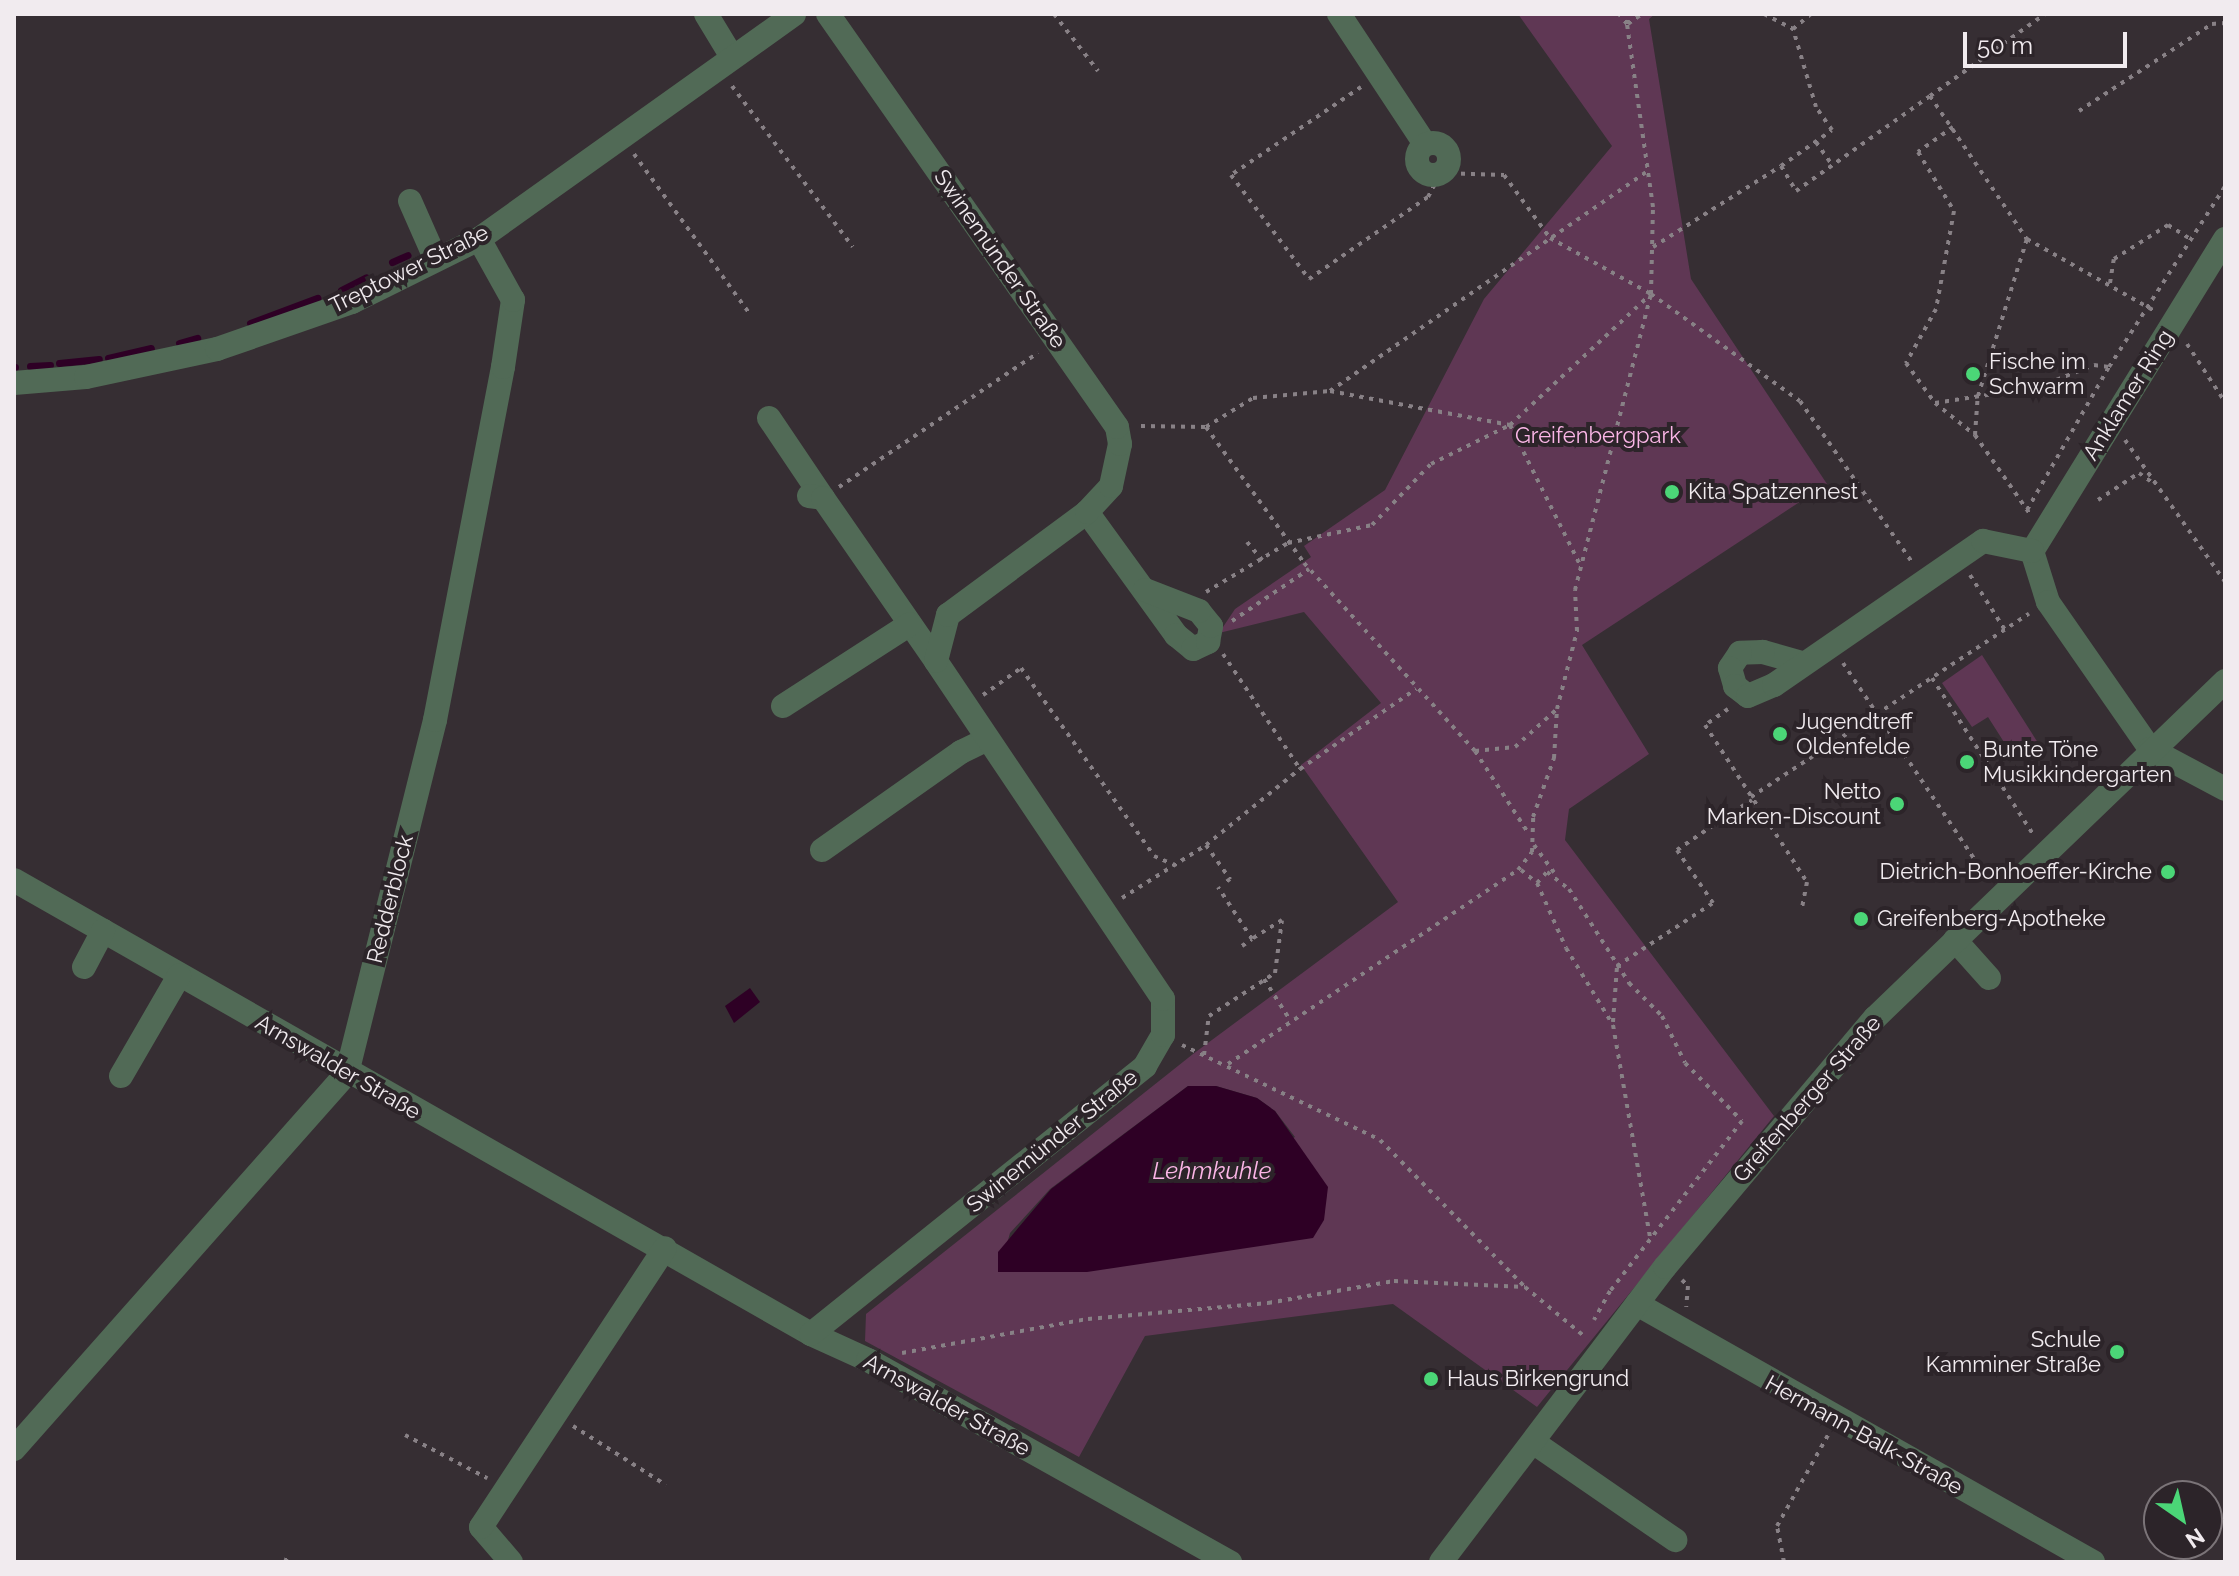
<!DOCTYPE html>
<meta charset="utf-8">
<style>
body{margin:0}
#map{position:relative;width:2239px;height:1576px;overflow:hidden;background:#362e33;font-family:Raleway,sans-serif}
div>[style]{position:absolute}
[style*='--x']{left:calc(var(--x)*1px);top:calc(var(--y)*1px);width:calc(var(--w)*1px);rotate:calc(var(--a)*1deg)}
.green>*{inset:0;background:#5f3754}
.water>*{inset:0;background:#2e0025}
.stream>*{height:7px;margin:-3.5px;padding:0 3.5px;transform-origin:3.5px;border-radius:3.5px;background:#2e0025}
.path>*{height:4px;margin-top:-2px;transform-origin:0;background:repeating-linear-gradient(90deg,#888186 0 4px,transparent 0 10px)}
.minor>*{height:24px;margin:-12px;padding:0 12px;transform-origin:12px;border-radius:12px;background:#516a56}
.minor>.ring{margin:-12px;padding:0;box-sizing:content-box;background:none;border:24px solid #516a56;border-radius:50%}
.dots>*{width:22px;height:22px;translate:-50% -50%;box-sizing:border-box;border:4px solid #2c2429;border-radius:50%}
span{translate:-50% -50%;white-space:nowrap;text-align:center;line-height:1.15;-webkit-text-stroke:8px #2c2429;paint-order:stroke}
.street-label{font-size:22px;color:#f1ebef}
.poi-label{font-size:22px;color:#f1ebef}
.left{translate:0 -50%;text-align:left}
.right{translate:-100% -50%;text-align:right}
.park-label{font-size:22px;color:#fbb6e7}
.water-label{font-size:24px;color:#fcb6e7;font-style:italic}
.frame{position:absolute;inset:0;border:16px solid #f1ebef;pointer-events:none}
.north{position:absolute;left:2143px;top:1480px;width:80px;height:80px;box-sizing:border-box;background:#2c2429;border:2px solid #7b7478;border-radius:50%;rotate:146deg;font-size:22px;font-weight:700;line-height:32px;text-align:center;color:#f1ebef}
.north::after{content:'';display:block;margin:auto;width:28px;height:36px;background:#4bd677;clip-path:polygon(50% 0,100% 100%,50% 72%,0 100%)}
.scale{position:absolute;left:1963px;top:32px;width:164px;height:36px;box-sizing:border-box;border:4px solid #f1ebef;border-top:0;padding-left:10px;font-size:24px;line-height:28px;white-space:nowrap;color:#f1ebef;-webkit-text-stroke:6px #2c2429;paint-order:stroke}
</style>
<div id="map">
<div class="green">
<i style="clip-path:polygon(evenodd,1518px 14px,1655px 14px,1649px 19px,1691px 279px,1827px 484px,1582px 645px,1649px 754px,1569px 809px,1565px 840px,1774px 1116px,1537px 1407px,1393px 1304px,1145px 1336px,1079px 1457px,865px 1341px,866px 1314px,1193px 1054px,1398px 902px,1301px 765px,1381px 703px,1304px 612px,1219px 633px,1235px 609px,1311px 557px,1304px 546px,1385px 490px,1484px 299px,1612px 146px,1518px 14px,1188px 1086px,1216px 1086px,1257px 1098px,1275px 1111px,1295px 1137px,1025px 1271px,999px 1272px,1010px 1233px,1050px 1189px,1188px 1086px)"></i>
<i style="clip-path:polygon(1982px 655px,2040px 746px,2016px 761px,1988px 717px,1972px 727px,1942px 683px)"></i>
</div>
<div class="water">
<i style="clip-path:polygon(750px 988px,760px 1002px,734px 1023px,725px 1006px)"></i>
<i style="clip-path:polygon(1188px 1086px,1216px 1086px,1257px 1098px,1275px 1111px,1328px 1187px,1324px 1220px,1313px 1238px,1087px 1272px,998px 1272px,998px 1252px,1051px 1189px)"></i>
</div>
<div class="stream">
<i style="--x:392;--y:262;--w:17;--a:-24"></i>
<i style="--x:341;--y:290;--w:28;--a:-27"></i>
<i style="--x:250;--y:323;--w:72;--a:-20.5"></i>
<i style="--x:179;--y:343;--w:19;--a:-16"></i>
<i style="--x:108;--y:358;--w:44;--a:-13.1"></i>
<i style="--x:59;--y:363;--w:40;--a:-5.7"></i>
<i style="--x:30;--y:366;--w:20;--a:-3"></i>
<i style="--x:14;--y:367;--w:1;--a:0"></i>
</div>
<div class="path">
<i style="--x:1054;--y:14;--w:72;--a:52.3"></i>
<i style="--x:1764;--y:14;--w:33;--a:27"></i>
<i style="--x:1793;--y:29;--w:23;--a:-40"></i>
<i style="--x:1627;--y:24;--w:10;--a:-79"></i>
<i style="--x:1628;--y:24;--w:17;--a:-36"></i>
<i style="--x:732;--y:86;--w:201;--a:53.1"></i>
<i style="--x:1361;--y:87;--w:157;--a:145.9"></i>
<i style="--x:1231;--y:175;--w:130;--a:53.1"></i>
<i style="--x:1309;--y:279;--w:145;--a:-34.6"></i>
<i style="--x:1428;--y:197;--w:27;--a:-62"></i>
<i style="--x:1441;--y:173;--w:63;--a:1.8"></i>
<i style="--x:1504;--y:175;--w:78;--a:53.9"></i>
<i style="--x:1550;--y:238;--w:115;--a:29"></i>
<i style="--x:1930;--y:96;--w:141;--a:-35.5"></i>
<i style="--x:2079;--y:111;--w:159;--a:-33.2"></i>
<i style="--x:2212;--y:24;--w:13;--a:-4"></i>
<i style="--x:1953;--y:127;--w:43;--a:144.5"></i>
<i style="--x:1918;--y:152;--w:69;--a:58.6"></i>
<i style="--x:1954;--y:211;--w:100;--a:100.4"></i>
<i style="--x:1936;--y:309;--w:62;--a:119.1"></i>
<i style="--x:1906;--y:363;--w:49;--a:54.1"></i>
<i style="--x:1935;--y:403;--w:51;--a:38.7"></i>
<i style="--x:1975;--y:435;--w:96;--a:55.2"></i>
<i style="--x:1816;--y:142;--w:28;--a:55"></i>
<i style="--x:634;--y:154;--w:198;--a:54.1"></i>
<i style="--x:1781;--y:166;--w:62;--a:-35.2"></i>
<i style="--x:1832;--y:130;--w:28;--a:-125"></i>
<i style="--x:1816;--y:107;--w:81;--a:-106.4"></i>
<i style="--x:1653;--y:247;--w:151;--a:-32.3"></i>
<i style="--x:1781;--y:166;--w:29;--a:59"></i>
<i style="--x:1796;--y:191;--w:164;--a:-35.3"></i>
<i style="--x:1930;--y:96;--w:173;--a:55.9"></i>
<i style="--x:2027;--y:239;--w:145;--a:29.4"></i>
<i style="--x:2110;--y:283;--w:24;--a:-81"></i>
<i style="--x:2114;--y:259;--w:64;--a:-32.2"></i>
<i style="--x:2168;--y:225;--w:28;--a:32"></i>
<i style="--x:2187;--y:344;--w:69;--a:56.8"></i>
<i style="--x:1330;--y:391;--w:183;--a:10.7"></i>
<i style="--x:1510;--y:425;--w:159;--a:63.4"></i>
<i style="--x:1935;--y:403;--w:104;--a:-8.8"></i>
<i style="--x:2038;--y:387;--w:60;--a:-21.4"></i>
<i style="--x:2094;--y:365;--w:15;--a:8"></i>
<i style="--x:1141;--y:426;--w:65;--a:0.9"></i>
<i style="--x:1206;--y:427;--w:168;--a:54.2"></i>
<i style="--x:1304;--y:563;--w:254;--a:47.7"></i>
<i style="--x:1475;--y:751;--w:99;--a:57"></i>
<i style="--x:1206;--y:427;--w:55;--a:-31.7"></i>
<i style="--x:1253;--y:398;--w:77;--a:-5.2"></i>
<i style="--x:1330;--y:391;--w:384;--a:-34.7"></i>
<i style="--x:1975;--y:435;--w:39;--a:-86"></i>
<i style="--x:1978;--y:396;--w:164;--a:-72.7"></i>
<i style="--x:2125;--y:440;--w:174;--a:54.8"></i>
<i style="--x:839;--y:487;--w:240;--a:-34"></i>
<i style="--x:2098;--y:500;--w:49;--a:-33.4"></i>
<i style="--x:2139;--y:473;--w:17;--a:36"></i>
<i style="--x:2027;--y:510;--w:165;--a:-60.2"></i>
<i style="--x:2109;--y:367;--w:215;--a:-57.3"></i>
<i style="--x:1247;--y:542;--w:25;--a:50"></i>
<i style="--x:1970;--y:575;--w:65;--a:57.5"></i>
<i style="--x:1206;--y:592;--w:96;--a:-30.9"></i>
<i style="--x:1288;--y:543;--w:86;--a:-12.1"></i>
<i style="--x:1372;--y:525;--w:85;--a:-46"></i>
<i style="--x:1431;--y:464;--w:88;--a:-26.3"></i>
<i style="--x:1510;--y:425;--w:192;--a:-42.9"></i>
<i style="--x:1651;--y:294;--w:183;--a:35.7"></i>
<i style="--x:1800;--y:401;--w:196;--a:55.2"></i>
<i style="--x:1232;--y:621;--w:93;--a:-34"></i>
<i style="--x:1223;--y:654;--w:138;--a:56.2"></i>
<i style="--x:1843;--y:663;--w:259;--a:56.2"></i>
<i style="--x:1932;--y:678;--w:186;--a:57.1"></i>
<i style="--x:983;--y:695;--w:47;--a:-35.4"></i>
<i style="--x:1021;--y:668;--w:230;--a:54.7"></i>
<i style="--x:1154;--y:856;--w:22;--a:24"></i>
<i style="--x:1728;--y:709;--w:28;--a:145"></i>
<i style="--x:1705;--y:725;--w:187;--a:57"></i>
<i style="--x:1807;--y:882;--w:25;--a:101"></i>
<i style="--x:1475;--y:751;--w:40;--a:-5.7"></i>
<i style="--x:1515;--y:747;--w:57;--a:-42.1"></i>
<i style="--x:1751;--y:797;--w:333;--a:-33.4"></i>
<i style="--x:1741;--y:807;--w:13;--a:-32"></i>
<i style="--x:1206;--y:845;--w:42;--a:54.8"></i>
<i style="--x:1230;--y:879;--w:9;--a:144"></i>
<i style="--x:1534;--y:845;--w:34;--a:54"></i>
<i style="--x:1521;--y:870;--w:21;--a:39"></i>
<i style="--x:1537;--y:883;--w:71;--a:66"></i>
<i style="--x:1566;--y:948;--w:90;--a:58.6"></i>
<i style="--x:1613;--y:1025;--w:215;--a:80.1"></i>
<i style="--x:1537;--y:883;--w:15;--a:-48"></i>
<i style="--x:1547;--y:872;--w:28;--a:38"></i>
<i style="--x:1569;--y:889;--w:112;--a:57.4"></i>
<i style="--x:1629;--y:983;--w:47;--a:45"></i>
<i style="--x:1662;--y:1016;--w:52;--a:63.9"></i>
<i style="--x:1685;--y:1063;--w:81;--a:45.5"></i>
<i style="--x:1742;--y:1121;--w:215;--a:127.8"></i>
<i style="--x:1610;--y:1291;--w:33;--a:119"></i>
<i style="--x:1122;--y:898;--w:99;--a:-32.2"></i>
<i style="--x:1206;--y:845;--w:121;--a:-39"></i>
<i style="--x:1300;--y:769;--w:141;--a:-34.6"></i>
<i style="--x:1242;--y:946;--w:12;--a:-35"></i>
<i style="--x:1264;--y:979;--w:49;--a:57.6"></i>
<i style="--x:1613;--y:1022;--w:56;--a:-85.9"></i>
<i style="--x:1617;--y:966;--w:115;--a:-33.3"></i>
<i style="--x:1713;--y:903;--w:64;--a:-124.2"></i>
<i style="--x:1677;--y:850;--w:53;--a:-34.3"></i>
<i style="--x:1182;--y:1045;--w:220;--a:25.6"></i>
<i style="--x:1380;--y:1140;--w:206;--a:45.4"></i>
<i style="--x:1525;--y:1287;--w:77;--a:39.7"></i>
<i style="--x:1204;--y:1055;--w:39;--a:-83"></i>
<i style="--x:1209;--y:1016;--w:79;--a:-33.1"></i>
<i style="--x:1275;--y:973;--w:53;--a:-82.5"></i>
<i style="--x:1282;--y:920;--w:36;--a:148"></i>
<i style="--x:1252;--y:939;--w:62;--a:-123.2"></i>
<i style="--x:1228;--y:1064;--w:349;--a:-33.8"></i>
<i style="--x:1518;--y:870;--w:23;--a:-52"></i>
<i style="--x:1532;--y:852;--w:35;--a:-88"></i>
<i style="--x:1533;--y:817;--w:63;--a:-70.4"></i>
<i style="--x:1554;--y:758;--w:49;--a:-86.5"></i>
<i style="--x:1557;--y:709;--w:81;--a:-75.6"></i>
<i style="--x:1577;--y:631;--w:41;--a:-92.8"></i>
<i style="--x:1575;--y:590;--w:306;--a:-75.6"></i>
<i style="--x:1651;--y:294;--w:87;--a:-88.7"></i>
<i style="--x:1653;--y:207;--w:185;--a:-98.1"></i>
<i style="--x:1627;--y:24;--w:13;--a:-129"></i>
<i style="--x:1682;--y:1280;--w:8;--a:45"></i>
<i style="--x:1688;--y:1286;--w:21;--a:95"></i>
<i style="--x:902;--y:1353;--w:189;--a:-10.4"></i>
<i style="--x:1088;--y:1319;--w:181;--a:-5.1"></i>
<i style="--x:1268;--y:1303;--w:128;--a:-9.9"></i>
<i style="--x:1394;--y:1281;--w:131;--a:2.6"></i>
<i style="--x:573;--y:1426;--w:110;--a:32.4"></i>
<i style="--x:405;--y:1435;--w:93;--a:27.7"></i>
<i style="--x:285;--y:1562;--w:8;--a:-67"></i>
<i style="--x:1784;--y:1562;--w:37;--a:-101"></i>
<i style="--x:1777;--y:1526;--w:104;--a:-60.7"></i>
</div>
<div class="minor">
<i style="--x:706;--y:14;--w:50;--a:58.8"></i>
<i style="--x:1339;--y:14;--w:156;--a:56.5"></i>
<i class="ring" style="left:1417px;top:143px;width:8px;height:8px"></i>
<i style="--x:410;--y:201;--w:64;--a:66.2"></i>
<i style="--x:2225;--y:239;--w:367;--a:121.7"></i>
<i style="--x:2032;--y:551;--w:53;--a:72.6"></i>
<i style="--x:2048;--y:602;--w:179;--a:55.2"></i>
<i style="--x:2150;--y:749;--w:85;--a:28.1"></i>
<i style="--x:14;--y:383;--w:72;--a:-4.8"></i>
<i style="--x:86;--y:377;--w:134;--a:-12.1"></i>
<i style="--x:217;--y:349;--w:143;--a:-19.2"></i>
<i style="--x:352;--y:302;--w:142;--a:-26.4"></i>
<i style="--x:479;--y:239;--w:387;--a:-35.5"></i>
<i style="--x:769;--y:418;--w:97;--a:56"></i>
<i style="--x:809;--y:496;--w:14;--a:8"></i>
<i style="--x:823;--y:498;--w:198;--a:55.3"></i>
<i style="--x:1087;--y:512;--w:152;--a:54.1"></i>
<i style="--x:1176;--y:635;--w:22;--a:39"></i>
<i style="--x:1193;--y:649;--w:17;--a:-25"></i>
<i style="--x:1208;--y:642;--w:16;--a:-79"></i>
<i style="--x:1211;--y:626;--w:19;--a:-129"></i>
<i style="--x:1199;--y:611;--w:58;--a:-158.7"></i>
<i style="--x:1802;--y:663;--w:41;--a:-164.2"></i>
<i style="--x:1763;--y:652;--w:23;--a:178"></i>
<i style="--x:1740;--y:653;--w:18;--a:124"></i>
<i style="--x:1730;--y:668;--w:19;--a:74"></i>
<i style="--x:1735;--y:686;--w:16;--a:38"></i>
<i style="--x:1748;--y:696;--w:28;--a:-23"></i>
<i style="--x:1774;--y:685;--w:254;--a:-34.6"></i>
<i style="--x:1983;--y:541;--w:50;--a:11.5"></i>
<i style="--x:783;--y:706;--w:151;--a:-32.8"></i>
<i style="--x:822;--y:850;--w:170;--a:-35.2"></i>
<i style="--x:961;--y:752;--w:28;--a:-26"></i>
<i style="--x:14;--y:880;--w:917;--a:29.67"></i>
<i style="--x:811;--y:1334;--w:63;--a:24.5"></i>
<i style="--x:868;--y:1360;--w:415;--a:29.2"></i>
<i style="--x:1955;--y:940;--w:51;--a:48.2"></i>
<i style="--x:84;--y:967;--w:41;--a:-62.2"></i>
<i style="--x:121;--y:1076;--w:116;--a:-59.9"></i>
<i style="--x:1637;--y:1304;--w:524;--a:29.5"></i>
<i style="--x:811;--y:1334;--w:428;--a:-38.7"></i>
<i style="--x:1145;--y:1066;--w:36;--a:-60"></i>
<i style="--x:1163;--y:1035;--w:36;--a:-90"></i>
<i style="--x:1163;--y:999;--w:407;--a:-123.9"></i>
<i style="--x:936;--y:661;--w:48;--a:-75.4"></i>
<i style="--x:948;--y:615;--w:173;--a:-36.5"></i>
<i style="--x:1087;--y:512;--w:35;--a:-47"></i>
<i style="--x:1111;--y:486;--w:43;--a:-77.9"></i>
<i style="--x:1120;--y:444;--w:17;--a:-100"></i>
<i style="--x:1117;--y:427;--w:504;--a:-124.98"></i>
<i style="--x:1533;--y:1442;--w:173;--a:34.6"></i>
<i style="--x:14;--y:1449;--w:502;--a:-48.47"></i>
<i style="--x:347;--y:1073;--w:364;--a:-76"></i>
<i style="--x:435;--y:720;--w:359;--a:-79.1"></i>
<i style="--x:503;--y:367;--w:68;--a:-81.5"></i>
<i style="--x:513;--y:300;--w:70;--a:-119.1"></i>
<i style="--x:511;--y:1562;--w:46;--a:-130.6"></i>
<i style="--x:481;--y:1527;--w:334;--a:-56.6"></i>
<i style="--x:1441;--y:1562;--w:370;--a:-52.8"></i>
<i style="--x:1665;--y:1267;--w:326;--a:-49.9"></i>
<i style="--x:1875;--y:1018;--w:486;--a:-43.9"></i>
</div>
<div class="dots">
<i style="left:1973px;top:374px;background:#4bd677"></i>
<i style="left:1672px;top:492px;background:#4bd677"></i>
<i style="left:1780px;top:734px;background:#4bd677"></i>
<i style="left:1967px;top:762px;background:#4bd677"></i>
<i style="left:1897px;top:804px;background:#4bd677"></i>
<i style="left:2168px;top:872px;background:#4bd677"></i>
<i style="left:1861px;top:919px;background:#4bd677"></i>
<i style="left:2117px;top:1352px;background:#4bd677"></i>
<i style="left:1431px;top:1379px;background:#4bd677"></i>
</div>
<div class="street-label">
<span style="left:1000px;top:259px;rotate:55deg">Swinemünder Straße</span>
<span style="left:409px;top:269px;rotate:-26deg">Treptower Straße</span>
<span style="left:2128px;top:395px;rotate:-58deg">Anklamer Ring</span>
<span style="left:390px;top:899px;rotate:-76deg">Redderblock</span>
<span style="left:338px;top:1067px;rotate:30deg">Arnswalder Straße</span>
<span style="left:1807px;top:1099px;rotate:-49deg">Greifenberger Straße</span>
<span style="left:1052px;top:1141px;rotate:-39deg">Swinemünder Straße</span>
<span style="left:947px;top:1405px;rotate:29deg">Arnswalder Straße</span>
<span style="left:1864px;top:1435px;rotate:29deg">Hermann-Balk-Straße</span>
</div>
<div class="poi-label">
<span class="left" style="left:1989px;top:374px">Fische im<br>Schwarm</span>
<span class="left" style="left:1688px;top:492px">Kita Spatzennest</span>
<span class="left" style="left:1796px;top:734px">Jugendtreff<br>Oldenfelde</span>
<span class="left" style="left:1983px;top:762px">Bunte Töne<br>Musikkindergarten</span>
<span class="right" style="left:1881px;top:804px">Netto<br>Marken-Discount</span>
<span class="right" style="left:2152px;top:872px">Dietrich-Bonhoeffer-Kirche</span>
<span class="left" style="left:1877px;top:919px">Greifenberg-Apotheke</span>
<span class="right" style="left:2101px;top:1352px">Schule<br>Kamminer Straße</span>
<span class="left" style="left:1447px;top:1379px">Haus Birkengrund</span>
</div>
<div class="park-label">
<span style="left:1598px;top:436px">Greifenbergpark</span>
</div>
<div class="water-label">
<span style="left:1212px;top:1171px">Lehmkuhle</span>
</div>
<div class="frame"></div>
<div class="north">N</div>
<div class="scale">50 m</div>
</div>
